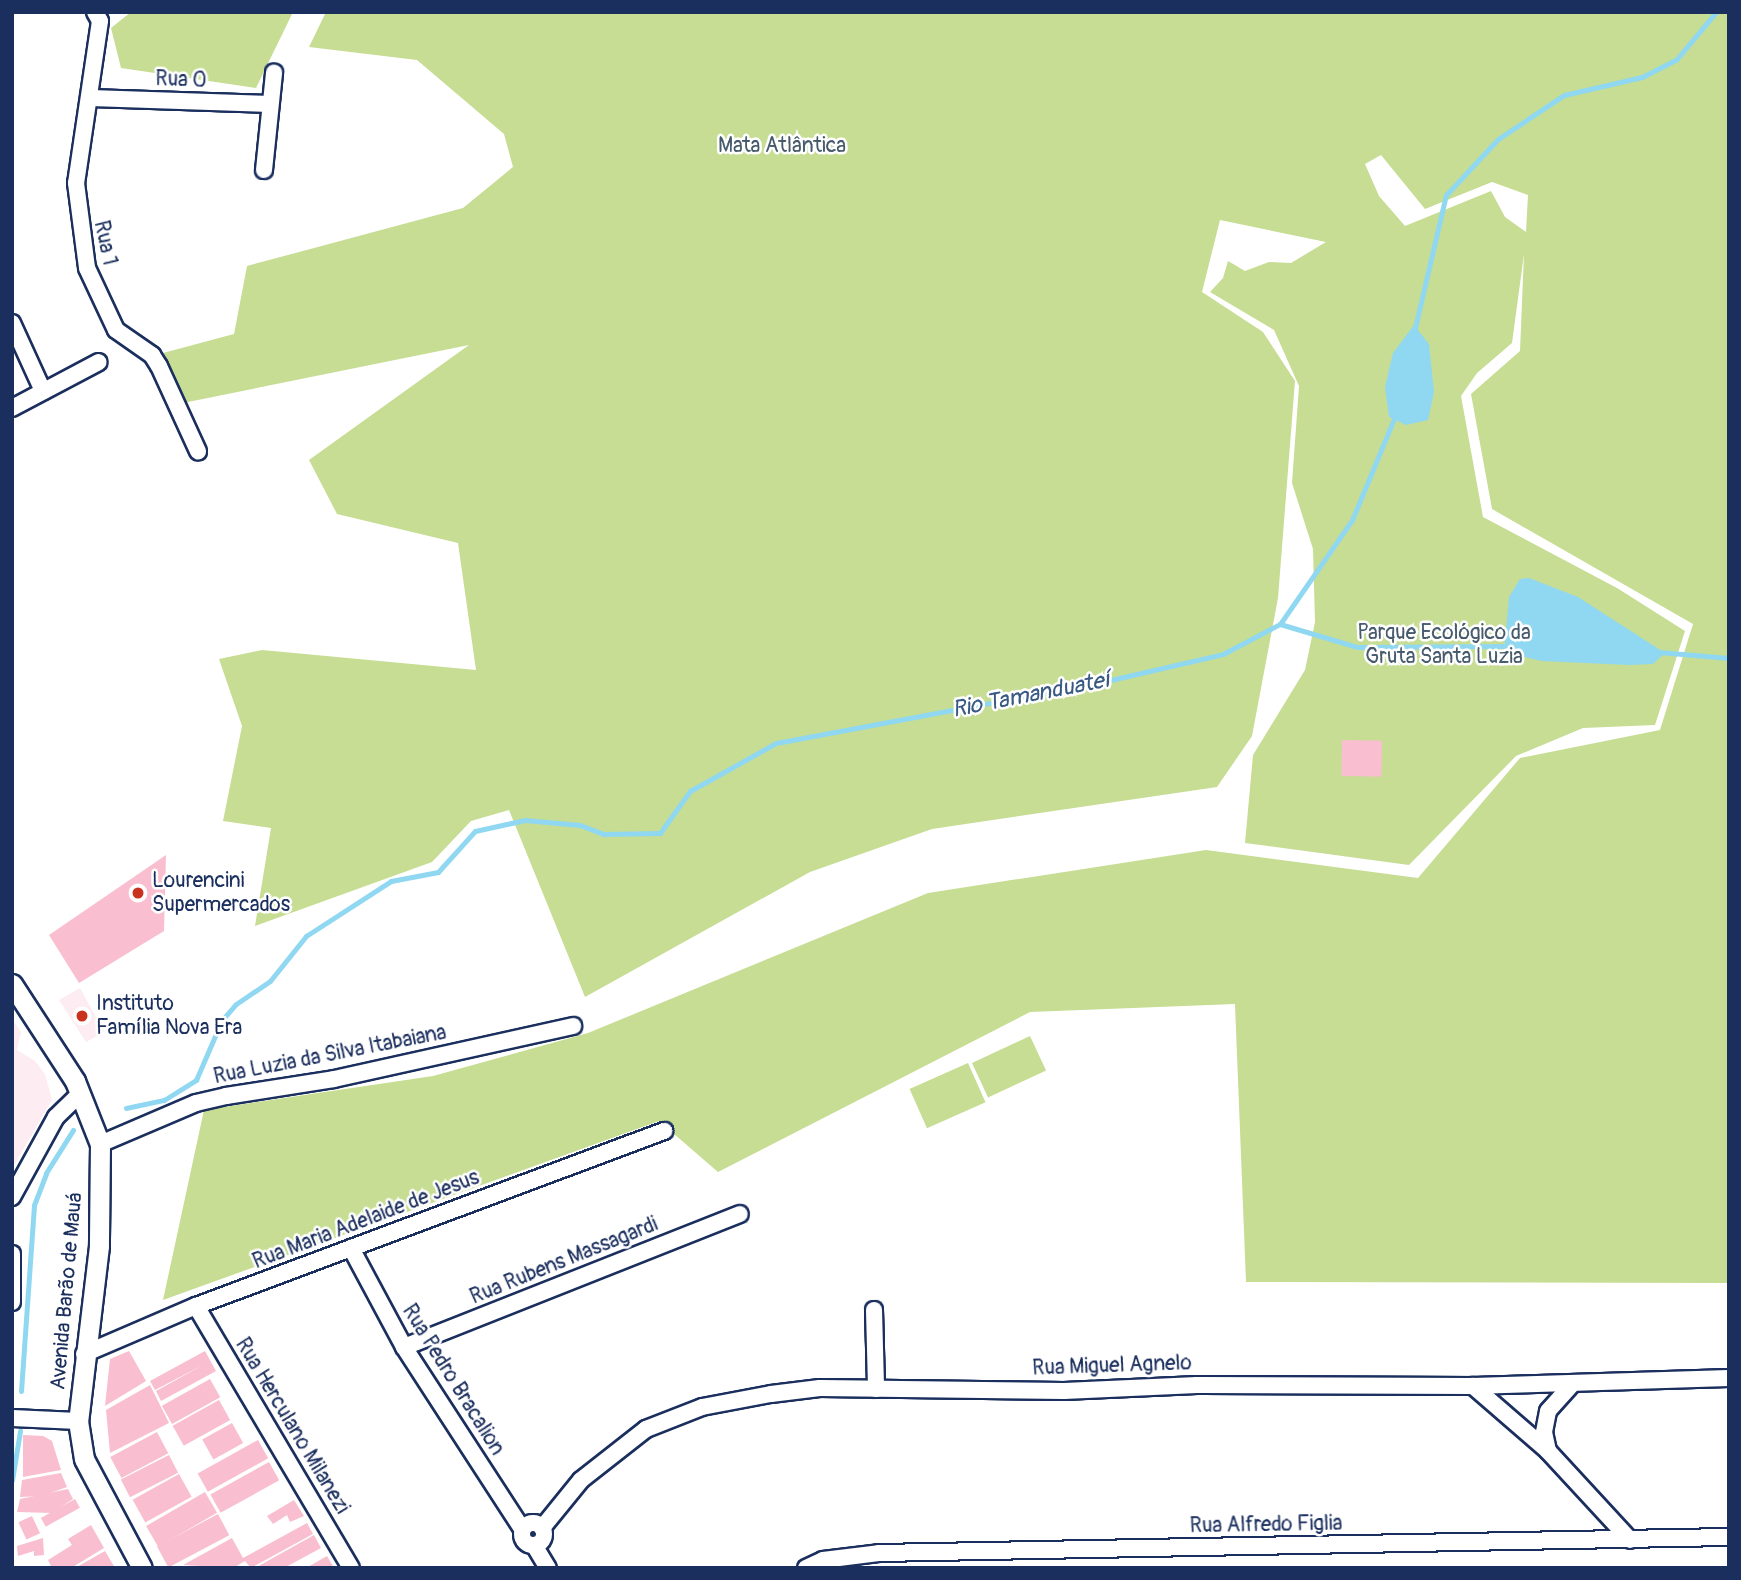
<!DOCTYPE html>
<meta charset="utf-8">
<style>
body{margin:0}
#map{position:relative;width:1741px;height:1580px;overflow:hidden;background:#fff;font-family:Pangolin,sans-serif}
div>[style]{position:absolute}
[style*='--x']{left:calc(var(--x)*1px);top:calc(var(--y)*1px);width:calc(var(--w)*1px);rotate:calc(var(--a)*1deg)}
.built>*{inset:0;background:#fdecf1}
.green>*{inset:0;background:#c6dd93;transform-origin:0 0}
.water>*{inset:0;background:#90d8f1}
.stream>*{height:5px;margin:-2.5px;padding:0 2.5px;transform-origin:2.5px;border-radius:2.5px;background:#90d8f1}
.building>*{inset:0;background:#f9becf;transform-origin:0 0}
.roads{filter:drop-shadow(2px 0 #1b2f5e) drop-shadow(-2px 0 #1b2f5e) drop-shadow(0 2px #1b2f5e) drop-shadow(0 -2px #1b2f5e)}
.minor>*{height:16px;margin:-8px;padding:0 8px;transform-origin:8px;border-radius:8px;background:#fff}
.minor>.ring{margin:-8px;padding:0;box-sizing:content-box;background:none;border:16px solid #fff;border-radius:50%}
.tertiary>*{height:19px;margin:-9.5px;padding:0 9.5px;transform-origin:9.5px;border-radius:9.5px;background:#fff}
.dots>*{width:19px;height:19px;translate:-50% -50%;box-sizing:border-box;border:4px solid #fff;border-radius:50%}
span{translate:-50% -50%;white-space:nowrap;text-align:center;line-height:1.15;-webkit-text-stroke:5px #fff;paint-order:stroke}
.street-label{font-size:21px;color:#1b2f5e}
.park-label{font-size:21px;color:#465a6b}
.poi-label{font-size:21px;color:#1b2f5e}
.left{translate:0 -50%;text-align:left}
.water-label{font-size:23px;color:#385983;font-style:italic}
.frame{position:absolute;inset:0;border:14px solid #1b2f5e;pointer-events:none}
</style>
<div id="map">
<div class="built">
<i style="clip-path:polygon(80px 988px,104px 1032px,86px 1042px,59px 1000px)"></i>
<i style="clip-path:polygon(12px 1019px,21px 1032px,17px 1050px,35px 1061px,45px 1074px,52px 1100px,12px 1169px)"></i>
</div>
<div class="green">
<i style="clip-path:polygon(131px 12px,293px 12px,256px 88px,121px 68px,111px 28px)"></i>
<i style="clip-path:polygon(evenodd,326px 12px,1729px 12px,1729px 1283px,1246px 1282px,1235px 1004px,1030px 1012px,718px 1172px,659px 1121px,163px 1300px,204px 1110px,433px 1076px,588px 1033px,928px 893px,1206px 850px,1418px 878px,1520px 758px,1660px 730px,1693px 624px,1492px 509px,1471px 394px,1520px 351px,1524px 254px,1512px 343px,1477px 373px,1461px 396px,1483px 517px,1617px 588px,1685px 631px,1655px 725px,1583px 728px,1516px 756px,1409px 865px,1245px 843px,1253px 755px,1305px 670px,1315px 622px,1313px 549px,1292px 483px,1299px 386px,1274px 330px,1210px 292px,1223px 278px,1228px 261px,1245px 271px,1269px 262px,1291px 263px,1326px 242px,1220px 220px,1202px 292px,1263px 332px,1295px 381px,1278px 598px,1252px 736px,1217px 787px,932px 829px,810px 872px,585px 997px,509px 810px,471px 821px,432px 862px,255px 926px,271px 828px,223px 821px,242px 726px,219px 659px,262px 650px,476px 670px,458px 543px,337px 514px,309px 460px,469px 345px,178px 404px,163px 353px,234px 334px,247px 266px,463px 208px,513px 167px,504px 134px,417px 60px,309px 47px,326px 12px,1381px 155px,1425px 209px,1492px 182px,1528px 195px,1526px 232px,1505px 217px,1491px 191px,1405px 226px,1379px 196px,1365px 164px,1381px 155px)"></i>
<i style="left:1030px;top:1036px;width:38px;height:64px;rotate:65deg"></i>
<i style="left:968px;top:1063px;width:43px;height:64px;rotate:66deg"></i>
</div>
<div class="water">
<i style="clip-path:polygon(1414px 325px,1429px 344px,1434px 392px,1428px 420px,1406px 425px,1389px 417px,1385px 387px,1393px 353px)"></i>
<i style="clip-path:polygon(1529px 578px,1578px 597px,1665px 653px,1653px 664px,1629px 665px,1541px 661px,1504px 652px,1509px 597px,1520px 579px)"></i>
</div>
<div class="stream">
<i style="--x:1414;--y:332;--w:141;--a:-76.9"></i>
<i style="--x:1446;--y:195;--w:76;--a:-47.1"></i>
<i style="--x:1498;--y:139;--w:79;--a:-33.7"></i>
<i style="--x:1564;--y:95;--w:80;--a:-13"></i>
<i style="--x:1642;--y:77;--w:38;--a:-27"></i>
<i style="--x:1676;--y:60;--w:62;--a:-50.2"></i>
<i style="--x:1280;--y:624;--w:80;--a:16.6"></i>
<i style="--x:1357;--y:647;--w:151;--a:-0.4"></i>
<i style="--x:1659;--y:652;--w:70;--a:4.9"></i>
<i style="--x:126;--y:1108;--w:39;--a:-12"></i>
<i style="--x:164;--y:1100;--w:38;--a:-32"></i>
<i style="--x:196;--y:1080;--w:65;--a:-66.6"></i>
<i style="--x:222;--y:1020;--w:21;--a:-49"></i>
<i style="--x:236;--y:1004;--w:41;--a:-34.1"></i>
<i style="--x:270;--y:981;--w:58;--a:-51.3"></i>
<i style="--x:306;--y:936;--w:101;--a:-32.9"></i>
<i style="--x:391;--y:881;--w:48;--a:-10.8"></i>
<i style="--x:438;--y:872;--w:55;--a:-47.9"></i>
<i style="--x:475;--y:831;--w:51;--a:-12.4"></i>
<i style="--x:525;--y:820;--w:55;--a:5.2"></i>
<i style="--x:580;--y:825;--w:26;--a:21"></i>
<i style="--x:604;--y:834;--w:56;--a:-1"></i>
<i style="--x:660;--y:833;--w:52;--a:-54.5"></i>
<i style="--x:690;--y:791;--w:98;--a:-29.2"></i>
<i style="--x:776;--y:743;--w:332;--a:-10.6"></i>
<i style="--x:1102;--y:682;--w:124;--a:-13"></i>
<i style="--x:1223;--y:654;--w:64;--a:-27.8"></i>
<i style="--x:1280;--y:624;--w:126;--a:-55.3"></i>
<i style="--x:1352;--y:520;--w:113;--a:-67.5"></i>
<i style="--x:21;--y:1391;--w:186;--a:-86"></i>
<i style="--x:34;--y:1205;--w:34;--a:-69"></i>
<i style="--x:46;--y:1173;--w:51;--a:-57.9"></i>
<i style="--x:12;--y:1480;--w:50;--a:-80.7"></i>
</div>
<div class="building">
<i style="left:1342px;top:740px;width:40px;height:36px;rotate:1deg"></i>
<i style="clip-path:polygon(166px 855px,164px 931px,79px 983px,49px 935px)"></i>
<i style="clip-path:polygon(129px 1351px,146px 1381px,105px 1406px,110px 1359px)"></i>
<i style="clip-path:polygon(205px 1351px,216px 1371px,161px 1401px,156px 1391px,203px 1365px,155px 1390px,150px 1381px)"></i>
<i style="left:210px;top:1379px;width:21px;height:55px;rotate:61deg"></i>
<i style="clip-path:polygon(150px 1385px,169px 1423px,110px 1453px,106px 1410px)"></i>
<i style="left:219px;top:1400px;width:23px;height:53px;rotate:61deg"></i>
<i style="left:232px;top:1423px;width:23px;height:34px;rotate:61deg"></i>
<i style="left:157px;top:1432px;width:24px;height:53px;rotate:62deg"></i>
<i style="clip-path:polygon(23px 1435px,43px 1436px,52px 1441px,61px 1470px,23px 1477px)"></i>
<i style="left:258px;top:1440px;width:21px;height:69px;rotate:61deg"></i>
<i style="left:169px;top:1455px;width:20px;height:54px;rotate:63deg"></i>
<i style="left:269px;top:1462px;width:21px;height:67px;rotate:61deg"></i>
<i style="clip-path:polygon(61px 1473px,67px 1487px,42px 1496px,20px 1497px,22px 1480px)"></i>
<i style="left:179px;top:1474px;width:26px;height:53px;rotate:61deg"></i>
<i style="clip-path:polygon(68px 1489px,73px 1499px,52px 1513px,17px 1512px,20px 1499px)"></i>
<i style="left:205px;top:1492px;width:24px;height:68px;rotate:60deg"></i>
<i style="left:75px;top:1499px;width:10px;height:39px;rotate:61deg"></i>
<i style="clip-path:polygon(294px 1500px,304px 1516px,290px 1522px,287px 1515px,273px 1524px,267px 1516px)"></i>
<i style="left:218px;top:1514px;width:24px;height:69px;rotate:62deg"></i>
<i style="left:32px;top:1516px;width:19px;height:15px;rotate:65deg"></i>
<i style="clip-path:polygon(307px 1523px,313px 1534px,251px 1568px,245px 1561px,233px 1568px,183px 1565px,232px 1538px,243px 1558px)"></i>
<i style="clip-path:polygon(91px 1525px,104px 1548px,71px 1568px,48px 1568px,51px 1566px,48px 1560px,72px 1545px,68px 1539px)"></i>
<i style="clip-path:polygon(314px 1535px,321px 1548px,284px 1568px,255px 1568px)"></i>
<i style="clip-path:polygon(43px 1538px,44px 1555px,34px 1556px,34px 1551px,18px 1556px,17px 1546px)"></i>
<i style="clip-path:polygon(105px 1551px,115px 1568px,75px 1568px)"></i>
<i style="clip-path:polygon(327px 1556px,334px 1568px,306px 1568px)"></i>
</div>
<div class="roads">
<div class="minor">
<i style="--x:95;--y:12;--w:10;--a:61"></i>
<i style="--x:100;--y:21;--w:164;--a:98.4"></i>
<i style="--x:76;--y:183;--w:86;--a:82.6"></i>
<i style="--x:87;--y:268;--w:68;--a:64.9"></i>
<i style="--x:116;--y:330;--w:44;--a:34.8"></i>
<i style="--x:152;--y:355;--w:13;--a:58"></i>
<i style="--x:159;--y:366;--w:94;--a:65.4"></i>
<i style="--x:91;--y:98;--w:179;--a:1.9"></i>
<i style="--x:264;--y:170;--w:98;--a:-84.1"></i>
<i style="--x:12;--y:323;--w:75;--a:65.5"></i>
<i style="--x:12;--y:408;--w:98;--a:-27.9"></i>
<i style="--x:100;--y:1144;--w:104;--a:-23.1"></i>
<i style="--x:196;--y:1103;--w:31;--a:-13"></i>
<i style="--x:226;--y:1096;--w:109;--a:-8.9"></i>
<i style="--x:334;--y:1079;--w:245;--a:-12.5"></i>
<i style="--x:12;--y:1197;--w:91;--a:-61.2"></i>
<i style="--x:56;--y:1117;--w:33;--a:-44"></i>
<i style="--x:351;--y:1248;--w:112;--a:61.8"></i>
<i style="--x:404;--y:1347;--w:218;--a:57"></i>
<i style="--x:12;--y:1254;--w:48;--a:90"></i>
<i style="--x:196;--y:1306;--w:304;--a:59.4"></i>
<i style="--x:874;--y:1310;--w:79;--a:88.5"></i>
<i style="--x:404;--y:1347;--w:361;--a:-21.6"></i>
<i style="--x:84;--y:1354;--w:122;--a:-23.2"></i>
<i style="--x:196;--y:1306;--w:500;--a:-20.5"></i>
<i style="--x:1473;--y:1386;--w:99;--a:40.9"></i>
<i style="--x:1548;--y:1451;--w:121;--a:47.3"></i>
<i style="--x:12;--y:1418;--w:66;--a:2.6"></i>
<i style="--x:1548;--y:1451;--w:19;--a:-102"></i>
<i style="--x:1544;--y:1432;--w:21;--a:-79"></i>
<i style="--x:1548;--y:1411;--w:36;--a:-48"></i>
<i class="ring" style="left:522px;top:1523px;width:6px;height:6px"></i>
<i style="--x:542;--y:1528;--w:62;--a:-50.9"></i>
<i style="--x:581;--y:1480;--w:83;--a:-38.1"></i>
<i style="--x:646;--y:1429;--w:60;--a:-21.4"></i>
<i style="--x:702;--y:1407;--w:70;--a:-10.7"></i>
<i style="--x:771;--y:1394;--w:49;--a:-7"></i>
<i style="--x:820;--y:1388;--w:244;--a:0.7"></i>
<i style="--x:1064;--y:1391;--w:133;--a:-2.6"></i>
<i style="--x:1197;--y:1385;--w:276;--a:0.2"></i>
<i style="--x:1473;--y:1386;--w:256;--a:-1.8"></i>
<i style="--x:534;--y:1545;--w:27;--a:59"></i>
<i style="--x:806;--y:1568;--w:19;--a:-25"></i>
<i style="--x:823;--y:1560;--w:56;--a:-7.1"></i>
<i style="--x:879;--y:1553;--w:850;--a:-1.08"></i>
</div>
<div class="tertiary">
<i style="--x:12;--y:984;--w:116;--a:57"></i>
<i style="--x:75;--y:1081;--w:68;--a:68.4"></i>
<i style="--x:100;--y:1144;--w:102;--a:90.6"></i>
<i style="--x:99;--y:1246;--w:176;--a:96.8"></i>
<i style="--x:78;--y:1421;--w:38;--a:81"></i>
<i style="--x:84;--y:1459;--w:123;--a:62"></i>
</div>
</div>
<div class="dots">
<i style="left:138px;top:893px;background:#c8321e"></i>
<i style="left:82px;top:1016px;background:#c8321e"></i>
</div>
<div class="street-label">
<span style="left:181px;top:80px;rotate:2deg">Rua 0</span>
<span style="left:105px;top:243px;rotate:78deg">Rua 1</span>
<span style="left:330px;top:1055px;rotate:-11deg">Rua Luzia da Silva Itabaiana</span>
<span style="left:366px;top:1220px;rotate:-21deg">Rua Maria Adelaide de Jesus</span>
<span style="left:564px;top:1261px;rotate:-22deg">Rua Rubens Massagardi</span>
<span style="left:67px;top:1291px;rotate:-85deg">Avenida Barão de Mauá</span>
<span style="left:1112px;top:1366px;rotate:-2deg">Rua Miguel Agnelo</span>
<span style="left:453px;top:1380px;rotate:58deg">Rua Pedro Bracalion</span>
<span style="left:292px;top:1426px;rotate:59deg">Rua Herculano Milanezi</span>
<span style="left:1266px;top:1525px;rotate:-1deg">Rua Alfredo Figlia</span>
</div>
<div class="park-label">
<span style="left:782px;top:146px">Mata Atlântica</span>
<span style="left:1444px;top:645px">Parque Ecológico da<br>Gruta Santa Luzia</span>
</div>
<div class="poi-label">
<span class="left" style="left:152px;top:893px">Lourencini<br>Supermercados</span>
<span class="left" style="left:96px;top:1016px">Instituto<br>Família Nova Era</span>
</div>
<div class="water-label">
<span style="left:1031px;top:695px;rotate:-11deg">Rio Tamanduateí</span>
</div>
<div class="frame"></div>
</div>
